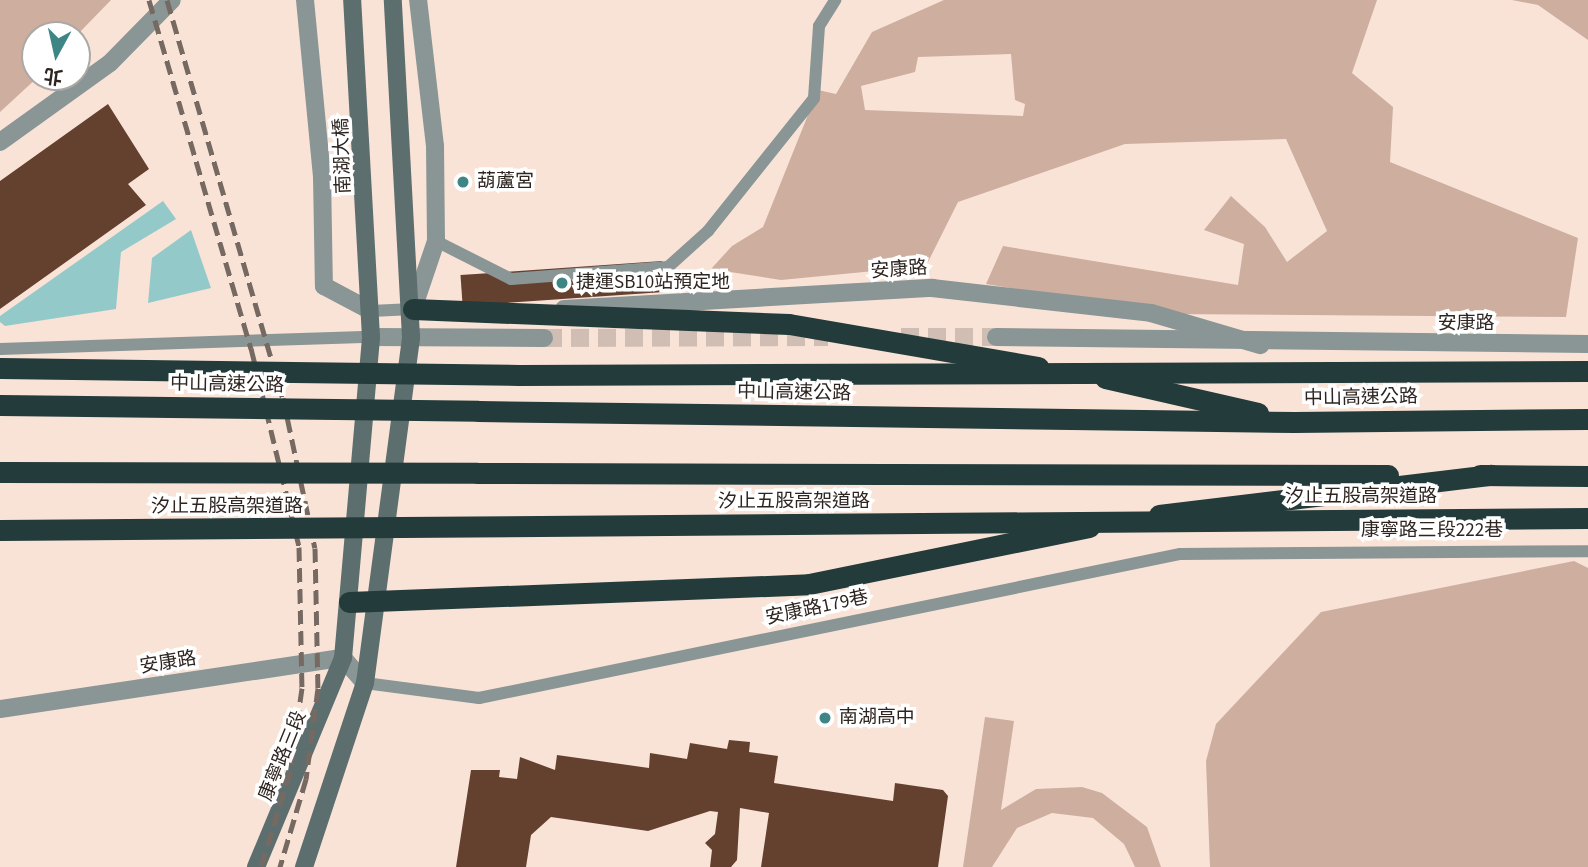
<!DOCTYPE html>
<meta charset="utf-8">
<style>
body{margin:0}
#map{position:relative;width:1588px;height:867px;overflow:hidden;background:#f9e3d7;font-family:"Source Sans 3","Noto Sans TC",sans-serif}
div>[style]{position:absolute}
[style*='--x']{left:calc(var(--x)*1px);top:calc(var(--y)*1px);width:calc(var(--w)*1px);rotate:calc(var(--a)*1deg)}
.green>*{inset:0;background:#ceae9f}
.water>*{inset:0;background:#93cac9}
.building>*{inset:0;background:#64412f;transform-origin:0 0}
.minor-tunnel>*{height:18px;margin-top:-9px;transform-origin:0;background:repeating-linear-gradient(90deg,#d0bdb3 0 18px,transparent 0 27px)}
.service>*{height:12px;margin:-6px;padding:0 6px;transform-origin:6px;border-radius:6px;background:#8a9595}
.minor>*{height:18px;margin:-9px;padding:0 9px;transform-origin:9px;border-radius:9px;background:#8a9595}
.secondary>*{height:18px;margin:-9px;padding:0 9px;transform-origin:9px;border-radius:9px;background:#5d6e6e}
.motorway>*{height:21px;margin:-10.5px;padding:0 10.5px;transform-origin:10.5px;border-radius:10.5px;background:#233b3b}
.rail>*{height:5px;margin-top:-2.5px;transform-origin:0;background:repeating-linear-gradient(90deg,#766962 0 14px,transparent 0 21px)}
.motorway-bridge>*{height:21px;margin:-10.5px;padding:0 10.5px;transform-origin:10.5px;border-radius:10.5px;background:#233b3b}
.dots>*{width:19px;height:19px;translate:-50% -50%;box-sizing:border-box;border:4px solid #fff;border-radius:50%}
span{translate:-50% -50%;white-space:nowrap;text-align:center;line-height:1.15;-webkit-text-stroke:7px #fff;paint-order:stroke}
.street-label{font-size:19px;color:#2e2521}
.poi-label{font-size:19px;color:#2e2521}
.left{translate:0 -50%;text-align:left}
.north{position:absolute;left:21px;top:21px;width:70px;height:70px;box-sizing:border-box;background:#fff;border:2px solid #aba8a6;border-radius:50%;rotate:188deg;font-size:19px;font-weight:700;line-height:28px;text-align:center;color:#2e2521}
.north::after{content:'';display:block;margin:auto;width:24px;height:32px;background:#3e8686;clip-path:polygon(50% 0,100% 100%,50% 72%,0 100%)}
</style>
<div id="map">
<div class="green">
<i style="clip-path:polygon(0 0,111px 0,77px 35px,35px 35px,38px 77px,0 112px)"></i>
<i style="clip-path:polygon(evenodd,944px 0,1377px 0,1352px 73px,1393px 107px,1390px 162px,1578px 238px,1566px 317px,1168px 314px,986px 284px,1003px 246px,1238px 285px,1244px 244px,1204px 230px,1231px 196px,1265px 227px,1287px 262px,1327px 231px,1286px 139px,1125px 144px,958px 202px,926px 266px,781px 280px,711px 269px,732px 246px,763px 227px,818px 90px,836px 94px,872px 32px,944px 0,1011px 54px,1015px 100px,1025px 104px,1023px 116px,865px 110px,861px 86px,915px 72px,918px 57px,1011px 54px)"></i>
<i style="clip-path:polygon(1512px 0,1588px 0,1588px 40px,1538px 5px)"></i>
<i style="clip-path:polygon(1574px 561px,1588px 568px,1588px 867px,1210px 867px,1206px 761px,1216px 724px,1321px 612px)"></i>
<i style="clip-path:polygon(985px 717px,1014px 721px,1001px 810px,1036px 789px,1082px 787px,1102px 793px,1147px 827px,1161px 867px,1135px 867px,1124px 844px,1093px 818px,1052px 813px,1017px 828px,992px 867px,963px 867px)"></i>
</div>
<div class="water">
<i style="clip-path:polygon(163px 201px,176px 219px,121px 252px,116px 309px,5px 326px,0 322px,0 316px)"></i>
<i style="clip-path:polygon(191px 230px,211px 288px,148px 303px,152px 258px)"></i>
</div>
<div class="building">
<i style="clip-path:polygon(108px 104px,149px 169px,128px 184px,146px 205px,0 309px,0 181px)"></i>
<i style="left:662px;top:261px;width:31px;height:202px;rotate:86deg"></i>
<i style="clip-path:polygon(729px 740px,750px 742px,749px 752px,778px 756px,774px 783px,893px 801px,895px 783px,943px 790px,948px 796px,938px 867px,761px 867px,769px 813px,740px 808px,737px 860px,731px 867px,710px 867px,712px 850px,705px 843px,715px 834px,718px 812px,710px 811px,648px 831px,551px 817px,531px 835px,526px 867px,456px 867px,471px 770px,500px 770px,499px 777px,517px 779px,520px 757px,555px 770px,557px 755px,649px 768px,650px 753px,687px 759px,690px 743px,727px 749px)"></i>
</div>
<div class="minor-tunnel">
<i style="--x:901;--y:337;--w:95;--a:0"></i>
<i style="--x:544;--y:338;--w:284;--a:-0.2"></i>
</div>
<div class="service">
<i style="--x:436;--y:241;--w:84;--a:26.9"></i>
<i style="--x:511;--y:279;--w:157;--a:-4.4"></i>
<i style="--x:668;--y:267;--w:54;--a:-42"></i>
<i style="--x:708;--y:231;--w:170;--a:-51.4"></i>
<i style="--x:814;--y:98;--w:72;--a:-86"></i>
<i style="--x:819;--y:26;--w:31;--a:-58"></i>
<i style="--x:371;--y:311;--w:42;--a:-2.7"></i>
<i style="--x:0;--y:349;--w:371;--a:-1.9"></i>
<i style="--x:365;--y:683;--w:115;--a:7.5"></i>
<i style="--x:479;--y:698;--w:716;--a:-11.61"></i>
<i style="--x:1180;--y:554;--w:408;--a:-0.4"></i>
</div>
<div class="minor">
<i style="--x:305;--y:0;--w:177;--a:84.5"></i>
<i style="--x:322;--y:176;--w:110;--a:89"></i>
<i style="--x:324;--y:286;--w:53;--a:28"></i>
<i style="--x:0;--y:142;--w:135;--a:-35.7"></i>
<i style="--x:110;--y:63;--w:88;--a:-45.5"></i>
<i style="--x:413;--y:309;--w:72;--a:-71.3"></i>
<i style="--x:436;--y:241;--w:95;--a:-90.6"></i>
<i style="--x:435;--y:146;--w:147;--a:-96.6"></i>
<i style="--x:564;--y:309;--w:369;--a:-3.3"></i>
<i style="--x:932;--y:288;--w:220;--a:6.5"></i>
<i style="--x:1151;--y:313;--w:114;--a:16.4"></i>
<i style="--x:371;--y:337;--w:173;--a:0.3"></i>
<i style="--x:996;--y:337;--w:592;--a:0.68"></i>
<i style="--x:0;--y:709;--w:347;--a:-8.5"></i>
<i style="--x:343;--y:658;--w:33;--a:49"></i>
</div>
<div class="secondary">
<i style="--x:256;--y:867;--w:226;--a:-67.4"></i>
<i style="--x:343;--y:658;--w:322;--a:-85"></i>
<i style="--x:371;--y:337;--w:338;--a:-93.2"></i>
<i style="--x:304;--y:867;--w:194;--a:-71.7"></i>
<i style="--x:365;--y:683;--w:349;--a:-82.4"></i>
<i style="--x:411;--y:337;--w:337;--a:-93.1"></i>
</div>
<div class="motorway">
<i style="--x:413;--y:309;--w:376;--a:2.3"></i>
<i style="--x:789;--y:324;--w:253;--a:9.8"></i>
<i style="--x:1105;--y:378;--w:157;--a:12.9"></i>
<i style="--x:478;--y:411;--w:816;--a:0.77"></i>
<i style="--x:1294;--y:422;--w:294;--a:-0.6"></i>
<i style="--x:477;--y:473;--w:911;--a:0.13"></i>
<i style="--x:1480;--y:475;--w:108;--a:0.5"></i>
<i style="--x:1159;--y:515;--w:334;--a:-6.9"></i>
<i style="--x:349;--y:602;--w:460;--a:-2.2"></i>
<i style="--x:809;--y:584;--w:286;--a:-11.5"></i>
</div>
<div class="rail">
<i style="--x:149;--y:0;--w:363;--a:73.7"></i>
<i style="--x:251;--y:348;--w:205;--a:76.4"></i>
<i style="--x:299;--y:547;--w:141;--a:88.8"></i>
<i style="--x:302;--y:688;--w:85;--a:98.1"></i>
<i style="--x:290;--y:772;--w:99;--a:107"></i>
<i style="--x:167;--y:0;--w:415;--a:73.8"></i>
<i style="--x:283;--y:398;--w:153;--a:78"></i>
<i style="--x:315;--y:548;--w:140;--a:88.8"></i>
<i style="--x:318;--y:688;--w:92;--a:97.5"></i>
<i style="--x:306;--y:779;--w:92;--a:106.5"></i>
</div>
<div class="motorway-bridge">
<i style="--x:0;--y:368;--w:519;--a:0.77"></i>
<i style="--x:519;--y:375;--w:1069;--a:-0.21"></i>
<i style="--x:0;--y:405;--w:478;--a:0.7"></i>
<i style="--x:0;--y:472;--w:477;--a:0.1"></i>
<i style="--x:0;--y:530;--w:1588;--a:-0.43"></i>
</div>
<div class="dots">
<i style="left:463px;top:182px;background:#3e8686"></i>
<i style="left:562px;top:283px;background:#3e8686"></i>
<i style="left:825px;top:718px;background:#3e8686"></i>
</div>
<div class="street-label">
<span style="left:343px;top:156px;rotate:-92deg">南湖大橋</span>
<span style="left:899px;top:270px;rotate:-4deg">安康路</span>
<span style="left:1466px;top:324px">安康路</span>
<span style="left:227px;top:385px;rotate:1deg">中山高速公路</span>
<span style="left:794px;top:393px;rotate:1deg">中山高速公路</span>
<span style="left:1361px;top:398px;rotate:-1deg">中山高速公路</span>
<span style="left:1361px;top:497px">汐止五股高架道路</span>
<span style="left:794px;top:502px">汐止五股高架道路</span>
<span style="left:227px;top:507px">汐止五股高架道路</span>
<span style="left:1432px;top:531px">康寧路三段222巷</span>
<span style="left:817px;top:608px;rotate:-12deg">安康路179巷</span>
<span style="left:168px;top:663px;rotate:-9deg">安康路</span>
<span style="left:283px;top:756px;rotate:-68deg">康寧路三段</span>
</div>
<div class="poi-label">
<span class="left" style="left:477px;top:182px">葫蘆宮</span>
<span class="left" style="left:576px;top:283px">捷運SB10站預定地</span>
<span class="left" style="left:839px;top:718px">南湖高中</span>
</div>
<div class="north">北</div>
</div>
